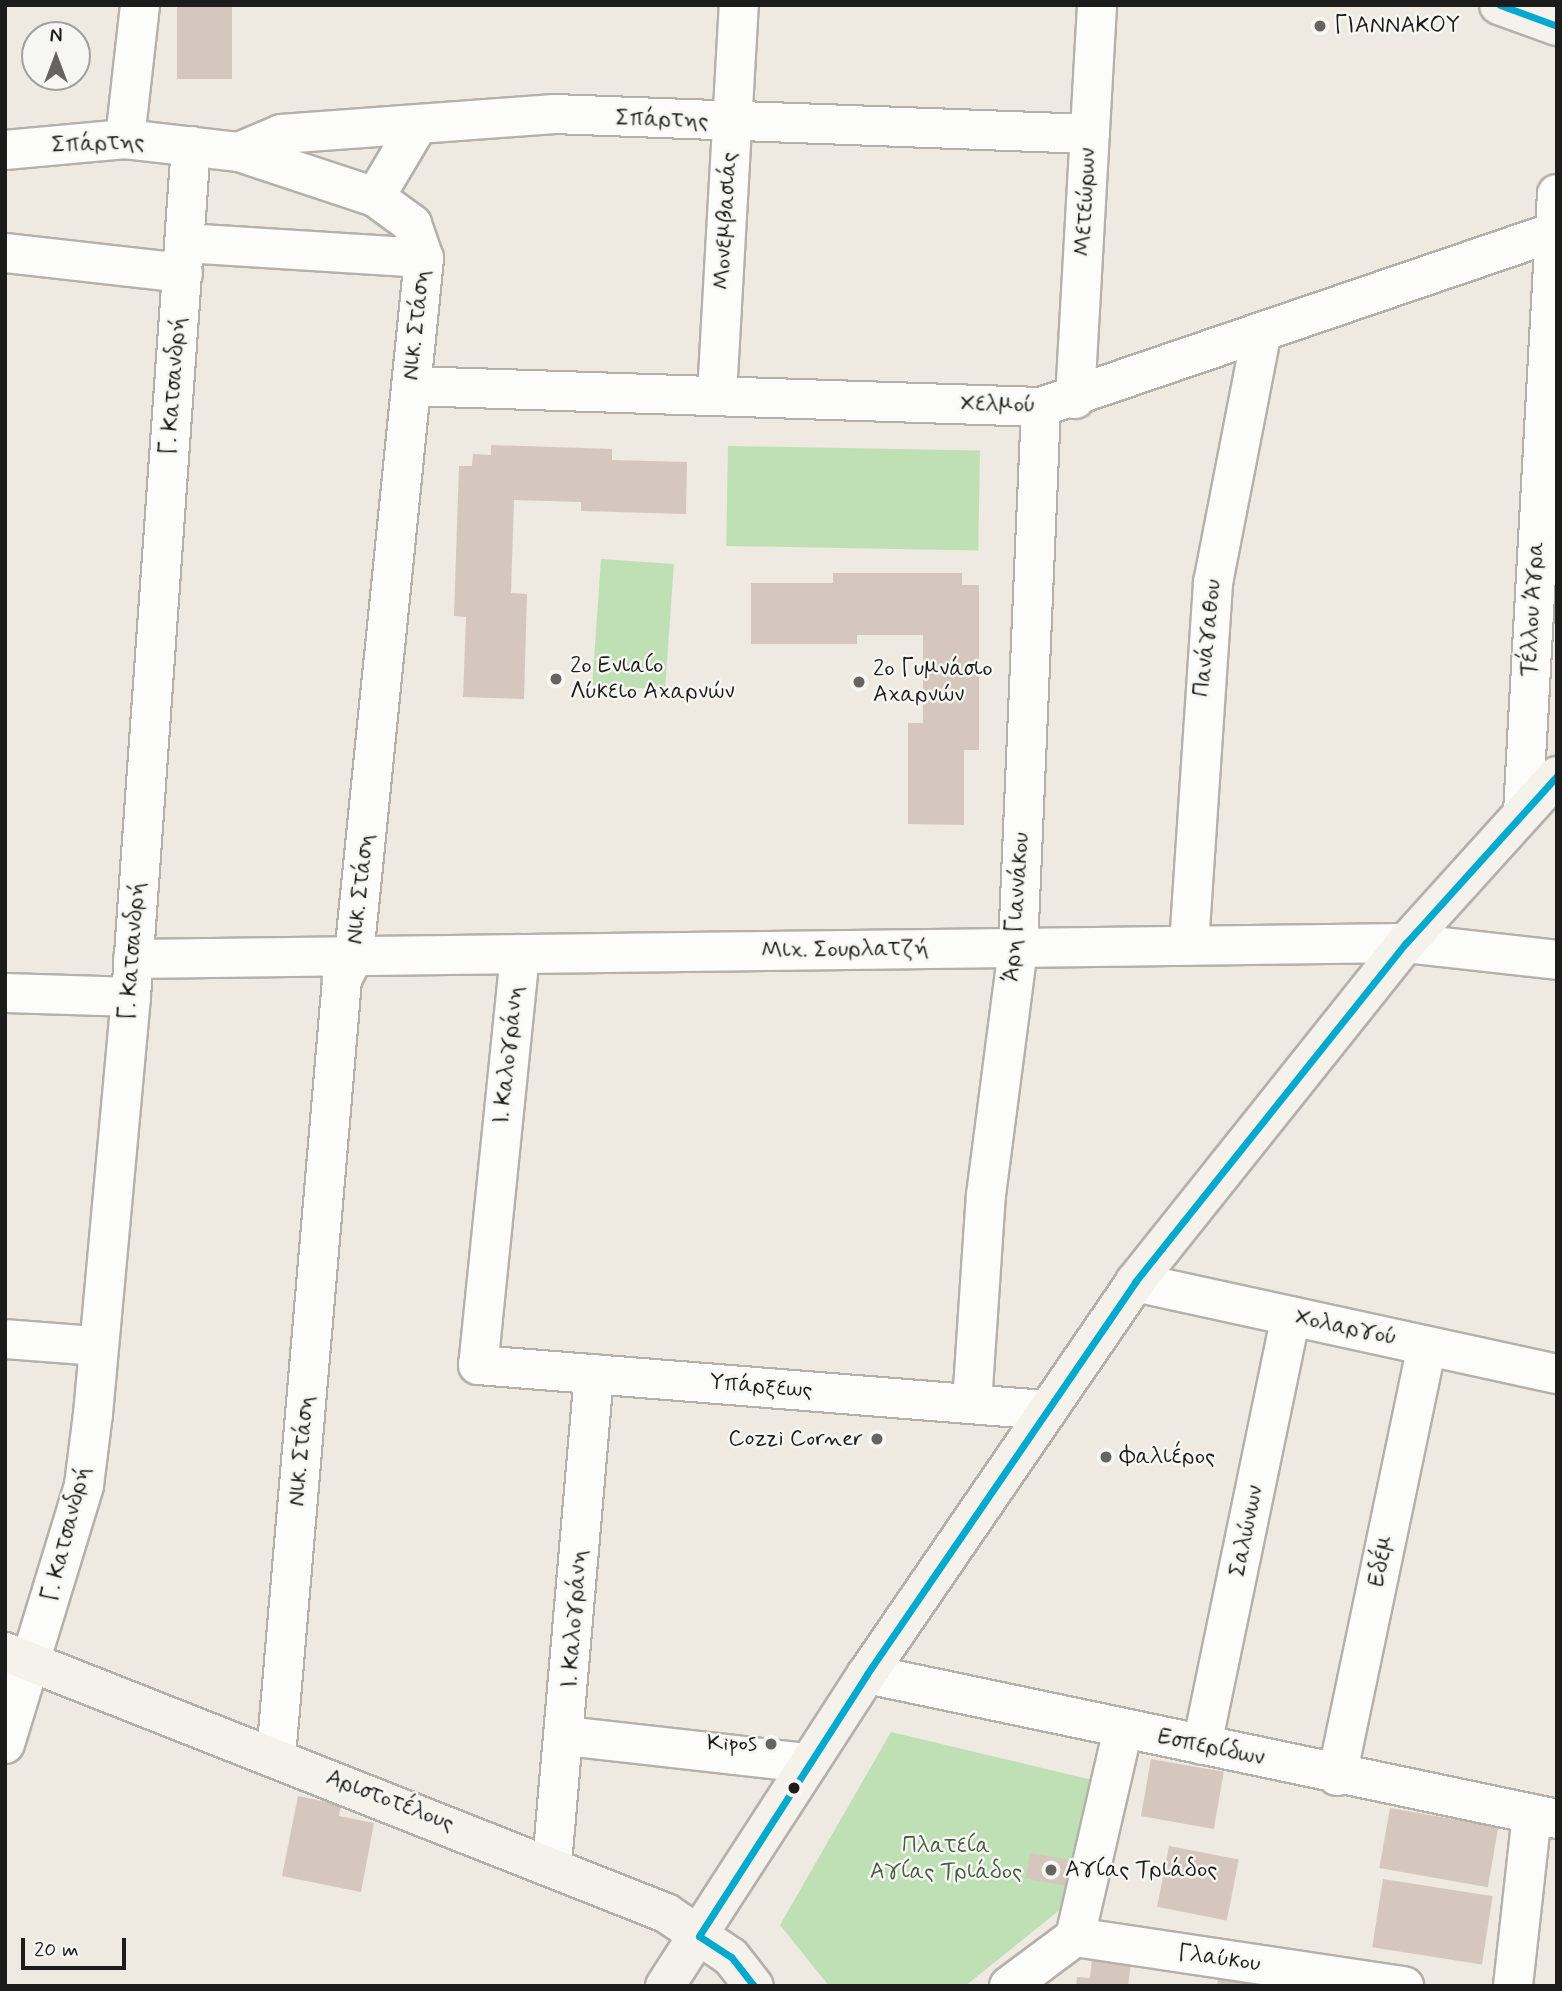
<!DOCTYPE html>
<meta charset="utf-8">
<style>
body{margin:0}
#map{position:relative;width:1562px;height:1991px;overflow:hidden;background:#eee9e1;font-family:Mynerve,sans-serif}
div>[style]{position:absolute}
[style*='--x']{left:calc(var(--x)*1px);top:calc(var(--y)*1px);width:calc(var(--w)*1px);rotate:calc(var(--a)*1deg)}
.green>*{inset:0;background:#bfe0b4;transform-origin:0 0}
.building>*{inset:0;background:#d6c7be;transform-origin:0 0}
.roads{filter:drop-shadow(2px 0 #b4b0ac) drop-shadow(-2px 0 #b4b0ac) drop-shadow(0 2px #b4b0ac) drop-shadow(0 -2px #b4b0ac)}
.street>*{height:38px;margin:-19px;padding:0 19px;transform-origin:19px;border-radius:19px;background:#fcfcfa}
.secondary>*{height:38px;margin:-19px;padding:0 19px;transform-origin:19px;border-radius:19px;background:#f5f2ec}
.bus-1>*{height:7px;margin:-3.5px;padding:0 3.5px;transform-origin:3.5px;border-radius:3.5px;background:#00a9ce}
.dots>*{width:19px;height:19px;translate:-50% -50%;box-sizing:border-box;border:4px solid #f6f6f2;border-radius:50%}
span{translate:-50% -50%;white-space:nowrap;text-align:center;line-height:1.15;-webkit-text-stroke:5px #f6f6f2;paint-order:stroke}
.poi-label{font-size:23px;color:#1c1c1c}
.left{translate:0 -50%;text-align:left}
.right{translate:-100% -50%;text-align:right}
.street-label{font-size:23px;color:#1c1c1c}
.park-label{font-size:23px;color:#475e44}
.frame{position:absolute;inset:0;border:7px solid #1c1c1c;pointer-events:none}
.north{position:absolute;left:21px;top:21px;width:70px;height:70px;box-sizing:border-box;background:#f6f6f2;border:2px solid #9f9f9c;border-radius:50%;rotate:0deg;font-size:19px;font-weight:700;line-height:28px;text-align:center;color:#1c1c1c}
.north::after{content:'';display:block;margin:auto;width:24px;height:32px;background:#666461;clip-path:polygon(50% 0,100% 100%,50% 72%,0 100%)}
.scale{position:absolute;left:21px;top:1938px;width:105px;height:32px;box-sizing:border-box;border:4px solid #1c1c1c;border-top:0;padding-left:9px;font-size:21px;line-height:24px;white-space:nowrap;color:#1c1c1c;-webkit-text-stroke:5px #f6f6f2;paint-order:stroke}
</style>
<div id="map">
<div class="green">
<i style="left:728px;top:446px;width:252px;height:100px;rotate:1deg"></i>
<i style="left:601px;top:559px;width:73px;height:126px;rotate:4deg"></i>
<i style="clip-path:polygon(891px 1732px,1105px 1783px,1087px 1888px,965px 1986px,829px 1986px,780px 1925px)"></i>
</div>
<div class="building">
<i style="left:177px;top:5px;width:55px;height:74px"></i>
<i style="clip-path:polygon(491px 445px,612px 449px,612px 460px,687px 462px,686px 514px,581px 511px,581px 502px,514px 500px,511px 593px,527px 594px,524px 699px,463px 697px,466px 617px,454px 616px,459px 466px,472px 466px,473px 454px,491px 455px)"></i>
<i style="clip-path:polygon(833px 573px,962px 573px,962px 585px,979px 585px,979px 750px,964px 750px,964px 825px,908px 824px,908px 723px,923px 723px,923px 635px,857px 635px,857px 644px,751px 644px,751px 583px,833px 583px)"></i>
<i style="left:1151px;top:1759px;width:74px;height:58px;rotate:10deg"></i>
<i style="clip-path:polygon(298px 1796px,341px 1805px,339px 1816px,374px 1823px,361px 1892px,282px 1876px)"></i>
<i style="left:1390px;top:1808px;width:110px;height:61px;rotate:10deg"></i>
<i style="left:1169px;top:1846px;width:71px;height:62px;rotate:11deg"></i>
<i style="left:1030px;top:1853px;width:48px;height:26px;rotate:10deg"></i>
<i style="left:1383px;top:1879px;width:111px;height:69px;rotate:9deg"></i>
<i style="clip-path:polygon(1092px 1958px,1131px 1963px,1128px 1986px,1076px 1986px,1077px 1977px,1090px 1978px)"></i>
<i style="clip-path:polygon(1219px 1974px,1273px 1986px,1217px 1986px)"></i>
</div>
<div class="roads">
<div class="street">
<i style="--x:125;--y:139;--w:135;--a:-83.6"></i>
<i style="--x:5;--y:150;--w:121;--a:-5.2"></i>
<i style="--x:125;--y:139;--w:115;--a:6.5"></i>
<i style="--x:239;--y:152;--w:143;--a:18.3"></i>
<i style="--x:375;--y:197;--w:46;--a:36.1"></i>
<i style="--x:412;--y:224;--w:36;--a:71"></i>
<i style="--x:239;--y:152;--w:46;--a:-23.2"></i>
<i style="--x:281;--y:134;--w:274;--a:-4.2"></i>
<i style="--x:554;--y:114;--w:536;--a:2.14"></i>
<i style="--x:375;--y:197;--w:84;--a:-59.2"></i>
<i style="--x:185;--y:243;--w:239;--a:3.6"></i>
<i style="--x:424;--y:258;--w:702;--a:95.73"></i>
<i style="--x:354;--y:956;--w:27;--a:117"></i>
<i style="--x:342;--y:980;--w:780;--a:94.86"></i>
<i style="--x:5;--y:253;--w:179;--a:6.4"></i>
<i style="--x:411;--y:386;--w:630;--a:1.91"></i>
<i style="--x:1041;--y:407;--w:545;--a:-18.83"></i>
<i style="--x:717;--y:395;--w:391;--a:-86.8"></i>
<i style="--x:1075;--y:399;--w:395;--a:-86.8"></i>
<i style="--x:1523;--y:813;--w:620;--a:-86.86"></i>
<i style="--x:1189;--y:945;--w:363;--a:-86.2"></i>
<i style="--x:1213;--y:583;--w:253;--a:-79"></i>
<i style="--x:520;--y:954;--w:413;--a:95.8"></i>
<i style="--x:478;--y:1365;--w:569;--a:4.54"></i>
<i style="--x:133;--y:959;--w:1273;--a:-0.72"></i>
<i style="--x:1406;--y:943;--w:152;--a:6.4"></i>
<i style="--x:5;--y:993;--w:126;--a:1.8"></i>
<i style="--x:1135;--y:1282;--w:432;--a:12.3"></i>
<i style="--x:5;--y:1339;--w:90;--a:4.4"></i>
<i style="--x:972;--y:1404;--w:209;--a:-86.2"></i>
<i style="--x:986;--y:1195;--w:250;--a:-82.6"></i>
<i style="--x:1018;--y:947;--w:540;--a:-87.56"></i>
<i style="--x:867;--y:1674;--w:705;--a:11.87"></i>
<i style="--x:566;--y:1736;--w:244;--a:6.4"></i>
<i style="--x:5;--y:1744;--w:271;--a:-73"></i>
<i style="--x:84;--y:1485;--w:72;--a:-82.8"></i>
<i style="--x:93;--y:1414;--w:419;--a:-84.8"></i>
<i style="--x:131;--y:997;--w:853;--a:-85.97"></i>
<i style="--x:1202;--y:1745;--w:438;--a:-78.3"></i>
<i style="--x:1337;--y:1776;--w:439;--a:-78.2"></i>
<i style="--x:552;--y:1864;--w:492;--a:-85.1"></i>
<i style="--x:1075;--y:1937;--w:333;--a:8.5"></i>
<i style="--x:1009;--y:1986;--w:82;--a:-36.6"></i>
<i style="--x:1075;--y:1937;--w:213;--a:-77"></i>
<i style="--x:1513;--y:1986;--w:173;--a:-83.7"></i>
</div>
<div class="secondary">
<i style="--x:1499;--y:5;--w:62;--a:19.9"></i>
<i style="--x:5;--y:1652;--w:711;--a:21.55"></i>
<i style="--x:666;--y:1913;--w:78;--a:34.1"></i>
<i style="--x:731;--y:1957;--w:37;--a:52"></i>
<i style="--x:665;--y:1986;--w:372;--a:-57.1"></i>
<i style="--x:867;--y:1674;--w:475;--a:-55.6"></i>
<i style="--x:1135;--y:1282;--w:434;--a:-51.4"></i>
<i style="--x:1406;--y:943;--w:225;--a:-47.9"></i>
</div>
</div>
<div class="bus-1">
<i style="--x:1500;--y:5;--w:61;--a:20.2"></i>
<i style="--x:754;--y:1986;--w:37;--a:-128"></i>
<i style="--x:731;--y:1957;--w:38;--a:-147"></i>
<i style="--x:699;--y:1936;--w:311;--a:-57.3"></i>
<i style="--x:867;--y:1674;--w:475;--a:-55.6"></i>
<i style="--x:1135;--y:1282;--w:434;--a:-51.4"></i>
<i style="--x:1406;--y:943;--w:225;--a:-47.9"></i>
</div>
<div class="dots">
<i style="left:1320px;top:26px;background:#666461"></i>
<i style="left:556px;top:679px;background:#666461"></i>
<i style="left:859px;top:682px;background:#666461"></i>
<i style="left:877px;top:1439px;background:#666461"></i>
<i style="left:1106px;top:1457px;background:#666461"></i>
<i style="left:771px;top:1744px;background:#666461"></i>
<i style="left:794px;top:1788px;background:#1c1c1c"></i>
<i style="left:1051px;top:1870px;background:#666461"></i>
</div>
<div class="poi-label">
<span class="left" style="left:1334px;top:26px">ΓΙΑΝΝΑΚΟΥ</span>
<span class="left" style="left:570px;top:679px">2ο Ενιαίο<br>Λύκειο Αχαρνών</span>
<span class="left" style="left:873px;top:682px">2ο Γυμνάσιο<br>Αχαρνών</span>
<span class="right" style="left:863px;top:1439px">Cozzi Corner</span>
<span class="left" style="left:1120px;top:1457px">Φαλιέρος</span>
<span class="right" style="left:757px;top:1744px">Kipos</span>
<span class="left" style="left:1065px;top:1870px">Αγίας Τριάδος</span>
</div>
<div class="street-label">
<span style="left:662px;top:120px;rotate:2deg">Σπάρτης</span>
<span style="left:98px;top:144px;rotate:-2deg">Σπάρτης</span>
<span style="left:1086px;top:202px;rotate:-87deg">Μετεώρων</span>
<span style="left:726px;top:221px;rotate:-87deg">Μονεμβασιάς</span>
<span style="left:417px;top:325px;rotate:-84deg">Νικ. Στάση</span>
<span style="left:174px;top:386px;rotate:-86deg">Γ. Κατσανδρή</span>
<span style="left:998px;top:405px;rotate:1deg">Χελμού</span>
<span style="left:1533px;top:609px;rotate:-87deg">Τέλλου Άγρα</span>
<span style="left:1208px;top:638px;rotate:-84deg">Πανάγαθου</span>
<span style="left:361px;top:889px;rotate:-84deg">Νικ. Στάση</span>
<span style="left:1017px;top:907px;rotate:-86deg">Άρη Γιαννάκου</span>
<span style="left:845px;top:950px;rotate:-1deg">Μιχ. Σουρλατζή</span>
<span style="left:133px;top:951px;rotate:-86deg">Γ. Κατσανδρή</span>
<span style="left:509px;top:1055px;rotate:-84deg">Ι. Καλογράνη</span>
<span style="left:1346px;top:1328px;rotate:12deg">Χολαργού</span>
<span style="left:761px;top:1387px;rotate:5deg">Υπάρξεως</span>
<span style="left:302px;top:1451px;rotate:-85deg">Νικ. Στάση</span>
<span style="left:1247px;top:1531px;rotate:-78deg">Σαλώνων</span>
<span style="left:67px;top:1534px;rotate:-76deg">Γ. Κατσανδρή</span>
<span style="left:1382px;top:1561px;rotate:-78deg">Εδέμ</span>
<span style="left:575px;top:1619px;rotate:-86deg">Ι. Καλογράνη</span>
<span style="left:1211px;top:1748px;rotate:12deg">Εσπερίδων</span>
<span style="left:390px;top:1801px;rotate:21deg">Αριστοτέλους</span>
<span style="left:1219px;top:1959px;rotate:8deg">Γλαύκου</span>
</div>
<div class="park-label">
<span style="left:946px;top:1859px">Πλατεία<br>Αγίας Τριάδος</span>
</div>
<div class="frame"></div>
<div class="north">N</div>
<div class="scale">20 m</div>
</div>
